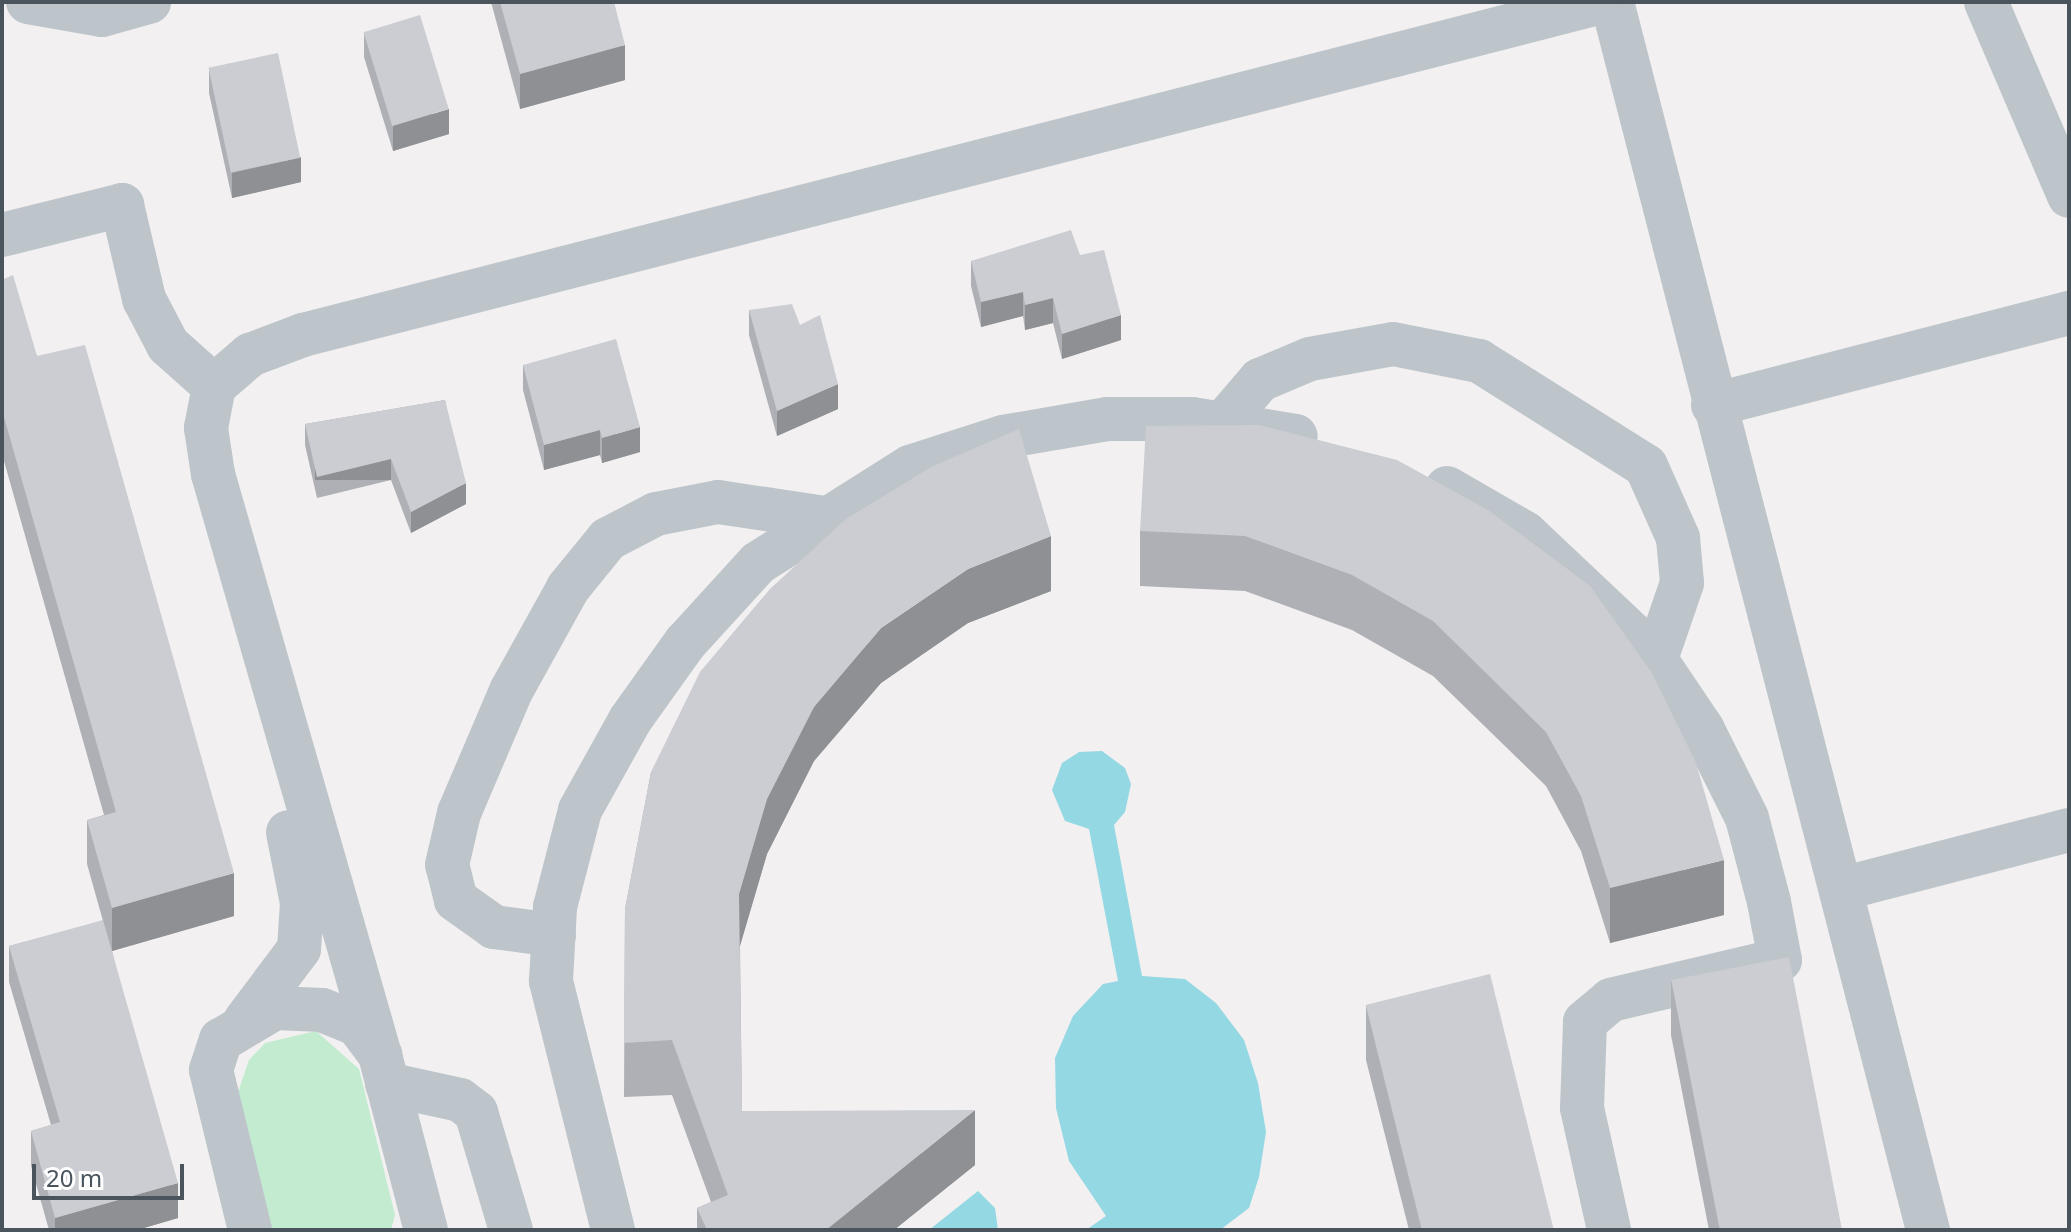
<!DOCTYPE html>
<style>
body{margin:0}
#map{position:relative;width:2071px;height:1232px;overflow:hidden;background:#f2f0f0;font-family:"Noto Sans",sans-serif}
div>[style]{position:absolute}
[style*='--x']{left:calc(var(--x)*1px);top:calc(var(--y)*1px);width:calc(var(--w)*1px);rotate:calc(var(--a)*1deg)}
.green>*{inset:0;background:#c3ebd0}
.water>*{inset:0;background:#94d8e4}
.minor>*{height:44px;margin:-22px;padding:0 22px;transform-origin:22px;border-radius:22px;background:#bdc5cb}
.wall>*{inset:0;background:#afb0b5}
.shaded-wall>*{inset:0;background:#8e9093;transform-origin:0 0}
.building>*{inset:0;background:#cbcdd2;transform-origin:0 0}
span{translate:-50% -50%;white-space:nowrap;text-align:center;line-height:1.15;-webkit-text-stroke:7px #fff;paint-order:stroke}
.frame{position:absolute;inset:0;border:4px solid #4a545c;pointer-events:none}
.scale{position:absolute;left:32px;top:1164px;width:152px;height:36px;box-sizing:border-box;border:4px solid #4a545c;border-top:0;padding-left:10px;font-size:24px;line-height:28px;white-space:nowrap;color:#4a545c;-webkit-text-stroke:6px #fff;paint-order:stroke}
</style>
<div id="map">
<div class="green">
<i style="clip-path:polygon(316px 1031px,359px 1069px,395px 1215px,391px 1230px,272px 1230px,238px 1092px,249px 1060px,265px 1043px)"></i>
</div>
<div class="water">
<i style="clip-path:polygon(1102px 751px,1125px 768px,1131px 784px,1125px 812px,1114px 825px,1142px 976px,1185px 979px,1216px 1003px,1244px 1040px,1258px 1083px,1266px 1132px,1259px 1177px,1249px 1208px,1220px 1230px,1086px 1230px,1106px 1216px,1069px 1161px,1056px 1108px,1055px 1058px,1073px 1016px,1103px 984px,1118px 981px,1089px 829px,1065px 821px,1052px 790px,1062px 763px,1079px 752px)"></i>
<i style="clip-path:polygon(978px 1191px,995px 1208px,998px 1230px,929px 1230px)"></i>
</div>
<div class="minor">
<i style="--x:28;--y:2;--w:75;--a:10"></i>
<i style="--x:102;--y:15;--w:49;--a:-15.5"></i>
<i style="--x:1612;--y:2;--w:1268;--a:75.57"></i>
<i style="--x:1986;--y:2;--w:211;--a:66.8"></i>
<i style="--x:2;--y:235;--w:124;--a:-14"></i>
<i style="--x:122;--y:205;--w:97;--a:76.8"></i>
<i style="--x:144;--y:299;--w:52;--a:62.4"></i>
<i style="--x:168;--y:345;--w:62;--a:41.7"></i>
<i style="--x:1713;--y:405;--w:368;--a:-14.5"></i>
<i style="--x:1223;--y:423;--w:57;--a:-49.3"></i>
<i style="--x:1260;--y:380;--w:54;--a:-22.8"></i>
<i style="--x:1310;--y:359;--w:84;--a:-10.2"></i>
<i style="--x:1393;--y:344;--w:88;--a:11.2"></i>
<i style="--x:1479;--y:361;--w:197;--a:32.2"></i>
<i style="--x:1646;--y:466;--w:79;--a:66"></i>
<i style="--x:1678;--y:538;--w:45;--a:84.9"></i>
<i style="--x:1682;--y:583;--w:80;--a:108.9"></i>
<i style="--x:1447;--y:488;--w:90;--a:30"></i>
<i style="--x:1525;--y:533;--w:172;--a:43.3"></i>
<i style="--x:1650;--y:651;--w:95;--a:56.1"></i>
<i style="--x:1703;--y:730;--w:98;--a:63.4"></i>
<i style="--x:1747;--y:818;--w:87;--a:75.3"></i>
<i style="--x:1769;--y:902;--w:59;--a:79.3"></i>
<i style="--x:1780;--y:960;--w:174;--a:166.7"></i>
<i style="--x:1611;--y:1000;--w:34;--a:140"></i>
<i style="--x:1585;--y:1022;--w:86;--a:92"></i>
<i style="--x:1582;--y:1108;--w:125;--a:77.5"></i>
<i style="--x:1841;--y:889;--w:236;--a:-14.5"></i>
<i style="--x:554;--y:935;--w:61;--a:-172.4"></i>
<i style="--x:494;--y:927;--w:47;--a:-144.6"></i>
<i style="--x:456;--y:900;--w:36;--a:-104"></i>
<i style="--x:447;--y:865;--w:53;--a:-77"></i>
<i style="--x:459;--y:813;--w:133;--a:-66.9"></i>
<i style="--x:511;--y:691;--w:118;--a:-61"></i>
<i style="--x:568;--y:588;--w:63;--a:-50.8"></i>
<i style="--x:608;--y:539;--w:54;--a:-27.5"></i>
<i style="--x:656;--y:514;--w:63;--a:-11"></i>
<i style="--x:718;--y:502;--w:108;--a:8.5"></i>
<i style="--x:245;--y:1021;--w:90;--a:-53.1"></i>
<i style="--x:299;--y:949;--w:46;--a:-86.3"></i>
<i style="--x:302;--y:903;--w:72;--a:-101.2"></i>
<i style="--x:380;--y:1055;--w:605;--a:-106.04"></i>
<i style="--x:213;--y:474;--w:47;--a:-98.7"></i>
<i style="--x:206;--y:428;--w:43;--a:-79.2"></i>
<i style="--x:214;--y:386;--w:48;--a:-40.7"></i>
<i style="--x:250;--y:355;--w:57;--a:-20.7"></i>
<i style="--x:303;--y:335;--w:1341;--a:-14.38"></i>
<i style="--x:387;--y:1084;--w:75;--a:12.4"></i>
<i style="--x:460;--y:1100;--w:20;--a:37"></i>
<i style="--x:476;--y:1112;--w:123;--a:73.5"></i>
<i style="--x:250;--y:1230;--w:165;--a:-103.7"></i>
<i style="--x:211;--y:1070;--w:32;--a:-72"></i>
<i style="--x:221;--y:1040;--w:63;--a:-30.7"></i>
<i style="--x:275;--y:1008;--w:47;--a:2.4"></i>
<i style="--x:322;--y:1010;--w:38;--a:22"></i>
<i style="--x:357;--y:1024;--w:39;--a:53"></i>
<i style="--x:380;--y:1055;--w:181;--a:75.3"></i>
<i style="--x:613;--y:1230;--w:257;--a:-104"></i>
<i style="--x:551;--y:981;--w:74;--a:-86.9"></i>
<i style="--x:555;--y:907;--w:100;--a:-75.5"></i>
<i style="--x:580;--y:810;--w:103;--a:-60.9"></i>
<i style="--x:630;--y:720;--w:95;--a:-54.5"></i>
<i style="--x:685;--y:643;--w:108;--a:-47.6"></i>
<i style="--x:758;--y:563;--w:180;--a:-32.3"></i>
<i style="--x:910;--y:467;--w:98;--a:-17.9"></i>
<i style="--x:1003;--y:437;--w:106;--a:-9.8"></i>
<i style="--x:1107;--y:419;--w:85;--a:0"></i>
<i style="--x:1192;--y:419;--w:105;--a:9.3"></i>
</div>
<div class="wall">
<i style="clip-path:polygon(491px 2px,614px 2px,625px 80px,520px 109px)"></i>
<i style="clip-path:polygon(364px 32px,449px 134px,393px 151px,364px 57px)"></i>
<i style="clip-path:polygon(209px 68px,301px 182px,232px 198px,209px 93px)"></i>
<i style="clip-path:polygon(1080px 255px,1121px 340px,1062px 359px,1053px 323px,1025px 330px,1023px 316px,981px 327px,971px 286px,971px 261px)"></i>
<i style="clip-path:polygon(2px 280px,37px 356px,234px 916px,112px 951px,178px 1218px,137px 1230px,49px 1230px,31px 1166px,31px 1131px,51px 1125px,9px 982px,9px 946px,103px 921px,87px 864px,87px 820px,104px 815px,2px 454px)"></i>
<i style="clip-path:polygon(749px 310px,800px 325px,838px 409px,777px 436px,749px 335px)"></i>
<i style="clip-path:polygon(523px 365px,640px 452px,602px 463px,600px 455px,544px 470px,523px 390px)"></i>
<i style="clip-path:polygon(445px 400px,466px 504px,411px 533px,391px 480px,317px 498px,305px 445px,305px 424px)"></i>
<i style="clip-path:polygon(1259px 425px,1724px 915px,1610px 943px,1581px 851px,1546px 786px,1433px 676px,1352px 630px,1245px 591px,1140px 586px,1140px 531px)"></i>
<i style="clip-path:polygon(1051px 536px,1051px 591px,968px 623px,881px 683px,814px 761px,767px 854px,740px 946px,742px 1111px,975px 1165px,894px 1230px,697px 1230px,697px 1208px,711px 1202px,672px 1095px,624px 1097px,625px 909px,651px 772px)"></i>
<i style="clip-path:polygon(1671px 980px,1842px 1230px,1709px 1230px,1671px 1035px)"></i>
<i style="clip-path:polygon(1366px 1005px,1554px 1230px,1409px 1230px,1366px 1060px)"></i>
</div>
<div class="shaded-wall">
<i style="clip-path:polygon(625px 45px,625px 80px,520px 109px,520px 74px)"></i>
<i style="clip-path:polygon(449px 109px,449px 134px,393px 151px,393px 126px)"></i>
<i style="clip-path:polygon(301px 157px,301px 182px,232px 198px,232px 173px)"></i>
<i style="clip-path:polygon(1023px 292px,1023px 316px,981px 327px,981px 302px)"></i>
<i style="clip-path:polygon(1053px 298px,1053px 323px,1025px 330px,1025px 305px)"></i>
<i style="clip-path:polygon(1121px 315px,1121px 340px,1062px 359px,1062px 334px)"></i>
<i style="clip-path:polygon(838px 384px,838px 409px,777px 436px,777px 411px)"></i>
<i style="clip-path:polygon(640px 427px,640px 452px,602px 463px,602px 438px)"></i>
<i style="clip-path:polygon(600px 430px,600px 455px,544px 470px,544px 445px)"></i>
<i style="left:391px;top:459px;width:21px;height:76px;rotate:90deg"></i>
<i style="clip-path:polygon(466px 483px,466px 504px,411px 533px,411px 512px)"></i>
<i style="clip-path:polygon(1051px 536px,1051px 591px,968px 623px,881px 683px,814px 761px,767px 854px,739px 949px,739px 894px,767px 799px,814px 707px,881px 628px,968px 569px)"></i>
<i style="clip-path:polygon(1724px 860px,1724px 915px,1610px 943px,1610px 888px)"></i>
<i style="clip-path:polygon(234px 873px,234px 916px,112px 951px,112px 908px)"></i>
<i style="clip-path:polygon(975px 1110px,975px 1165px,894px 1230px,826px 1230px)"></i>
<i style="clip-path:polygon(178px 1183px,178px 1218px,137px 1230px,55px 1230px,55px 1218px)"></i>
</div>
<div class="building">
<i style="clip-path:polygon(500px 2px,614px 2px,625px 45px,520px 74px)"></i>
<i style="left:420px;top:15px;width:98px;height:59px;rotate:73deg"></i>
<i style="left:278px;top:53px;width:107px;height:71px;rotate:78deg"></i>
<i style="clip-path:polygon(1071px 230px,1080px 255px,1104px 250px,1121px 315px,1062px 334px,1053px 298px,1025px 305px,1023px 292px,981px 302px,971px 261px)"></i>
<i style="clip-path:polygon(13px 275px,37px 356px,85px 345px,234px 873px,112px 908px,87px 820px,116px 812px,2px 410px,2px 280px)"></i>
<i style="clip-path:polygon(792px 304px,800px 325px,820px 315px,838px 384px,777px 411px,749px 310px)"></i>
<i style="clip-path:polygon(616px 339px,640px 427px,602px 438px,600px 430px,544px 445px,523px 365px)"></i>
<i style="clip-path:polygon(445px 400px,466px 483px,411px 512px,391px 459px,317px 477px,305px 424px)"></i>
<i style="clip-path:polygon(1259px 425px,1397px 460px,1488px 510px,1590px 586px,1652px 673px,1696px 763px,1724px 860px,1610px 888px,1581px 796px,1546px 732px,1433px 621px,1352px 575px,1245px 536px,1140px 531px,1146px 426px)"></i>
<i style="clip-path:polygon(1019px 429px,1051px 536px,968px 569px,881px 628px,814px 707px,767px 799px,739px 894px,742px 1111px,975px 1110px,826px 1230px,707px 1230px,697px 1208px,728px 1195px,672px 1040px,624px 1043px,625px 909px,651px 772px,700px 672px,770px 589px,846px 519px,933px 466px)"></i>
<i style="clip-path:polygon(103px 920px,178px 1183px,55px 1218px,31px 1131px,60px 1122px,9px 946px)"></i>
<i style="left:1789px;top:957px;width:278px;height:120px;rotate:79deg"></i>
<i style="left:1490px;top:974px;width:264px;height:128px;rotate:76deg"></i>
</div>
<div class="frame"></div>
<div class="scale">20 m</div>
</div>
